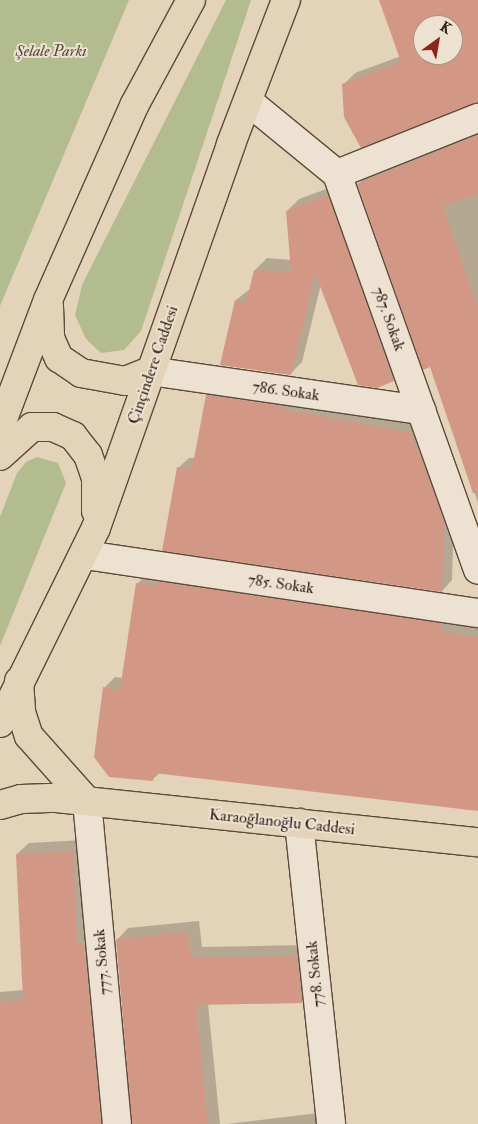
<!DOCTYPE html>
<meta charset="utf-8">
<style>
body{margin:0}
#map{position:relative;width:478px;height:1124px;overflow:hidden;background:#e3d3b8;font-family:"IM FELL Double Pica",serif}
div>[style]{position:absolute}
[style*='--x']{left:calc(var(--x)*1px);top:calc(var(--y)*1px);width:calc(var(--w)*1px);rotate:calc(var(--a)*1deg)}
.green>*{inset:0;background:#b3bc8f}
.shadow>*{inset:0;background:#0003}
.building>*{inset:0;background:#d39786}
.roads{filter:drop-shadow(1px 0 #5c4a3b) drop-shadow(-1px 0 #5c4a3b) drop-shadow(0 1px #5c4a3b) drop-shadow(0 -1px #5c4a3b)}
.minor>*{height:28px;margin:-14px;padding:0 14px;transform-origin:14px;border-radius:14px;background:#ede2d1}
.major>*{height:28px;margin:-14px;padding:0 14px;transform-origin:14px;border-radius:14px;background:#e3d3b8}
span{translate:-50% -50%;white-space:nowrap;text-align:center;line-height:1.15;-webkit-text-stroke:4px #ede2d1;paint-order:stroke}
.park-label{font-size:16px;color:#574d37;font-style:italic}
.street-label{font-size:16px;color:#2f1d11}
.north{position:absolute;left:413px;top:15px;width:50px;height:50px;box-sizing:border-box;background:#ede2d1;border:1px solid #a19384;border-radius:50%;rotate:32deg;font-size:14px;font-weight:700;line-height:20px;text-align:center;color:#2f1d11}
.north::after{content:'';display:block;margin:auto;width:18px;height:22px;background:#8f2418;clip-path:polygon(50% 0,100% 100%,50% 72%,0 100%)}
</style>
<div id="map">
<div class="green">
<i style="clip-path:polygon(0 0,129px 0,0 306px)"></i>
<i style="clip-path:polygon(226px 0,251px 0,141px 331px,124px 350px,101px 353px,86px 339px,75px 315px,82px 285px)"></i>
<i style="clip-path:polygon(37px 457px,58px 463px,66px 483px,0 646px,0 517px,17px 473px,26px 462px)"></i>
</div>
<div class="shadow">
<i style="clip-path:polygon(evenodd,381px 0,478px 0,478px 103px,344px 84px,355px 73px,401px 56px,381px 0,423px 25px,453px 25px,453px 55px,423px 55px,423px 25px)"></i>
<i style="clip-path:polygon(478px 129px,478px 503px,437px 383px,358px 184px,370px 173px)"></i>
<i style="clip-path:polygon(340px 184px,405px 368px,393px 380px,321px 284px,302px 362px,290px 374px,236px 300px,250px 289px,255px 270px,267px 258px,291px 260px,287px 211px,299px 199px)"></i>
<i style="clip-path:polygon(217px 385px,423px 422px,454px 510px,452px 580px,442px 591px,178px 468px,189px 458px,195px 458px,207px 396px)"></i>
<i style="clip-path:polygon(148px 573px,478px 624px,478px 810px,160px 773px,153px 779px,104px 688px,115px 677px,123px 678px,137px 584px)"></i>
<i style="clip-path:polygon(84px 840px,120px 1124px,0 1124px,0 992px,24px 990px,17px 854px,29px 843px)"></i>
<i style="clip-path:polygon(199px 921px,202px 947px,308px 945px,313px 990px,302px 1002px,208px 1004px,220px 1124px,133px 1124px,117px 940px,128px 928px)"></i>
<i style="clip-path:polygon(327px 1112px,333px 1124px,226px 1124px)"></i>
</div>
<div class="building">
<i style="clip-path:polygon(evenodd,379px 0,478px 0,478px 103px,361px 148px,344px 117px,342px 84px,401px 62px,379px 0,423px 25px,453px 25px,453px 55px,423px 55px,423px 25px)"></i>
<i style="clip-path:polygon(478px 135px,478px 194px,443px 206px,478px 308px,478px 493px,473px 493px,430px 367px,423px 370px,357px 184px)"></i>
<i style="clip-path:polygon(328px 195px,394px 381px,377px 388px,358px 385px,315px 273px,291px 375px,220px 365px,235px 300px,246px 303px,254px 270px,291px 272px,286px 211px)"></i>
<i style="clip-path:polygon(206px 395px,283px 406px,283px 409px,412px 433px,444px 521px,442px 592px,162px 551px,177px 467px,192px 469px)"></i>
<i style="clip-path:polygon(157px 581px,441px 623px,441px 631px,478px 637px,478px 811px,154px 773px,153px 781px,109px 777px,94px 757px,103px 687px,120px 690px,136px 583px,156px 586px)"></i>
<i style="clip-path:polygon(73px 851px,77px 943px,84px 943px,101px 1124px,0 1124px,0 1002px,23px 1000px,16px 854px)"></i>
<i style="clip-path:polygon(188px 932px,191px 958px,297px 956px,302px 1003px,196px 1005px,208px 1124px,132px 1124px,116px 939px)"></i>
</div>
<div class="roads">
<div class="minor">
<i style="--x:249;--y:102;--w:114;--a:39.3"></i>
<i style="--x:337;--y:174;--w:420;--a:70.4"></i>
<i style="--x:337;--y:174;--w:152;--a:-21.7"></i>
<i style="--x:150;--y:371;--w:274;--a:8.2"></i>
<i style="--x:85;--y:555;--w:397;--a:8.4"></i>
<i style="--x:87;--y:801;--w:324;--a:84.7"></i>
<i style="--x:299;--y:823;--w:303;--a:83.9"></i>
</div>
<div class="major">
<i style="--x:49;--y:306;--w:32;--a:88"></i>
<i style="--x:50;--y:338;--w:22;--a:66"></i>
<i style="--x:59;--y:358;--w:27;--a:34"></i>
<i style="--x:81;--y:373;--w:45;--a:10.3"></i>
<i style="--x:125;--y:381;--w:27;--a:-22"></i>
<i style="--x:0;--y:427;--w:136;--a:-69.3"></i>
<i style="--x:48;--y:300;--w:214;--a:-66.1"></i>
<i style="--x:135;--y:104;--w:118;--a:-61.7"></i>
<i style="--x:0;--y:456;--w:43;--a:-42.2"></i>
<i style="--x:32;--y:427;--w:21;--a:0"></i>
<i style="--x:53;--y:427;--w:22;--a:24"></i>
<i style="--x:73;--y:436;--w:24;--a:52"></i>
<i style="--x:88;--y:455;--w:24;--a:71"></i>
<i style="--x:96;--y:478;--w:33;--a:90"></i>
<i style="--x:19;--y:681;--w:31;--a:86"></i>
<i style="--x:21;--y:712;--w:25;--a:72"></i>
<i style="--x:29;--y:736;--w:87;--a:48.3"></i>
<i style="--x:0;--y:723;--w:217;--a:-63.8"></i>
<i style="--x:96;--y:528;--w:407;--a:-70.6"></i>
<i style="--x:231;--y:144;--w:154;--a:-69.1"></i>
<i style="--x:0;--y:805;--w:22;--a:-16"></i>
<i style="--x:21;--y:799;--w:35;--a:-2"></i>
<i style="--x:56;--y:798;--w:424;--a:6"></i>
</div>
</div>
<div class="park-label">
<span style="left:51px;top:51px">Şelale Parkı</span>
</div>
<div class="street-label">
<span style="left:389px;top:319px;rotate:70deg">787. Sokak</span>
<span style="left:153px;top:365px;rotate:-71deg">Çinçindere Caddesi</span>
<span style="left:286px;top:391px;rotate:8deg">786. Sokak</span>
<span style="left:281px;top:584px;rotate:8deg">785. Sokak</span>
<span style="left:282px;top:822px;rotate:6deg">Karaoğlanoğlu Caddesi</span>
<span style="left:102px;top:962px;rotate:-95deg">777. Sokak</span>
<span style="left:315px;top:974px;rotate:-96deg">778. Sokak</span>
</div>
<div class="north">K</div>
</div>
